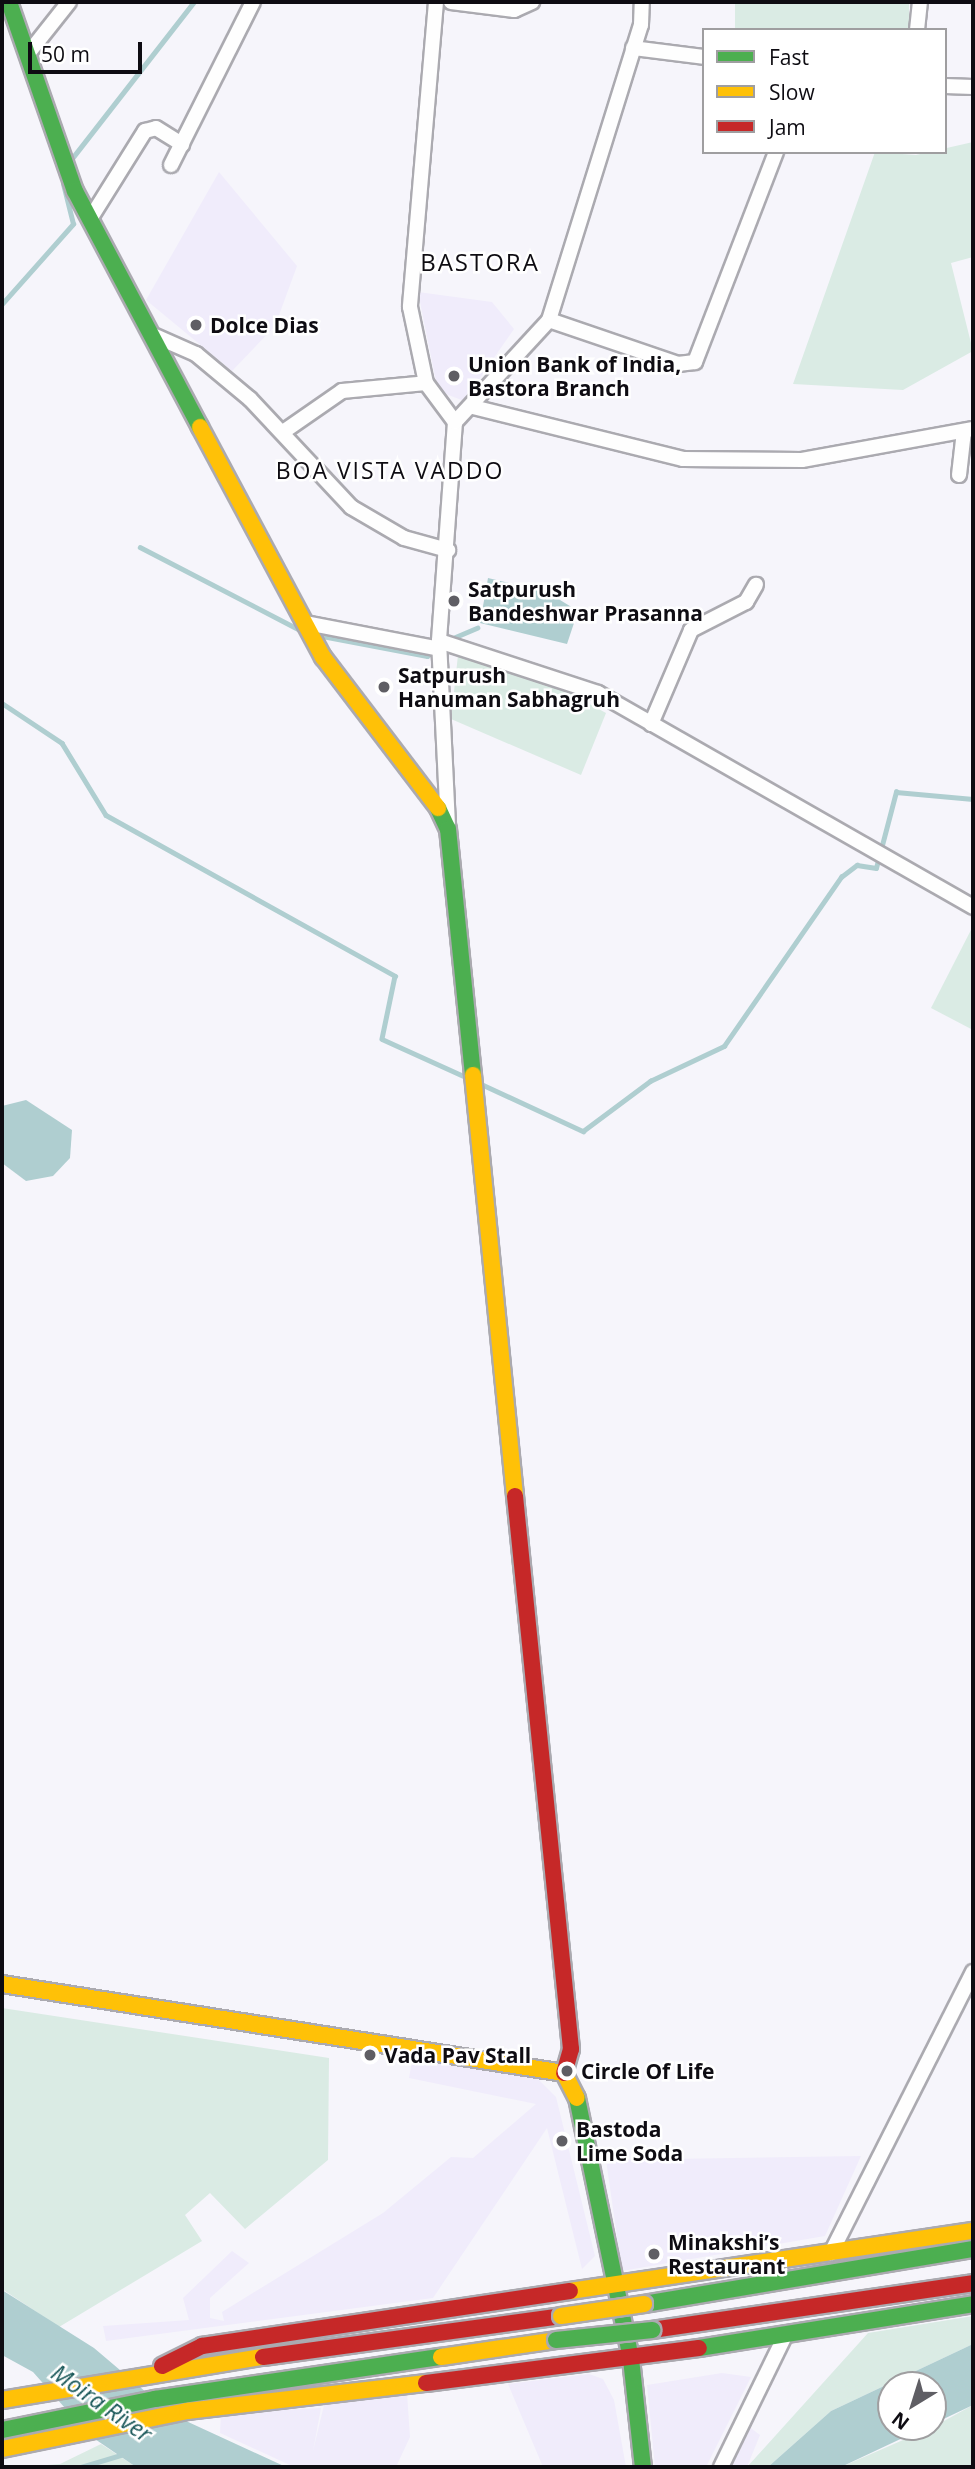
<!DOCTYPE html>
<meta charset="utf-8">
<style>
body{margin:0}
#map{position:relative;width:975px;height:2469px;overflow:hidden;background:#f6f5fb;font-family:"Open Sans",sans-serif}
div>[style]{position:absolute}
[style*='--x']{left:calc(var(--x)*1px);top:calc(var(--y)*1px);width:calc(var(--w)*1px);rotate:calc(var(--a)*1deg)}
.built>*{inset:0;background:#f0ecfb}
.green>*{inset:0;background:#daebe4;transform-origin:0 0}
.water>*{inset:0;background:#afced0}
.stream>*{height:4.5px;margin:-2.25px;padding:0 2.25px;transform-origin:2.25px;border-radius:2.25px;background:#afced0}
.roads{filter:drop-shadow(2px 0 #abaab0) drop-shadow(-2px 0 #abaab0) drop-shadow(0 2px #abaab0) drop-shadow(0 -2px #abaab0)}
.street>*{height:14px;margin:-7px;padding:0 7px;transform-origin:7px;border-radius:7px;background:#fefefe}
.fast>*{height:16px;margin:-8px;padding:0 8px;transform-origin:8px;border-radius:8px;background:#4caf50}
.slow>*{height:16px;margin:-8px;padding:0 8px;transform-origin:8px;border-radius:8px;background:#ffc107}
.jam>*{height:16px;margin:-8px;padding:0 8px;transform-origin:8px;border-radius:8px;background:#c62828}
.bridges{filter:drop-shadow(2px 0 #abaab0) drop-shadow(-2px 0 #abaab0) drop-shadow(0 2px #abaab0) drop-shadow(0 -2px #abaab0)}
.fast-bridge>*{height:16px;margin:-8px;padding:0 8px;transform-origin:8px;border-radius:8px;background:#4caf50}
.slow-bridge>*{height:16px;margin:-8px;padding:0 8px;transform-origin:8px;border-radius:8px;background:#ffc107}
.dots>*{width:19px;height:19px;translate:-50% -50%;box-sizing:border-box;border:4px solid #fff;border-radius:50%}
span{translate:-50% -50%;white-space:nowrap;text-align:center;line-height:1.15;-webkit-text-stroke:5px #fff;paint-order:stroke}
.poi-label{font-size:21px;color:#0e0c12;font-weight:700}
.left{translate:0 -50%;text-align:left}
.neighbourhood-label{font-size:23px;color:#0e0c12;letter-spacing:2px}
.water-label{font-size:23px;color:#175657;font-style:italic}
.quarter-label{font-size:24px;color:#0e0c12;letter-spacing:2px}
.frame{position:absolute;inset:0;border:4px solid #0e0c12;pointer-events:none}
.legend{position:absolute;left:702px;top:28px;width:245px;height:126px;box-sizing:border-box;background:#fff;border:2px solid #9f9ea0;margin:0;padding:9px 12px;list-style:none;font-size:21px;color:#0e0c12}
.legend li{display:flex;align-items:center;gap:14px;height:35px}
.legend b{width:35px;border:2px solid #9f9ea0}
.north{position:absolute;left:877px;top:2371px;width:70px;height:70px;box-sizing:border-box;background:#fff;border:2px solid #9f9ea0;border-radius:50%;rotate:218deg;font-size:19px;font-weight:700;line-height:28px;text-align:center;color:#0e0c12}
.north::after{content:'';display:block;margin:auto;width:24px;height:32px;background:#5f5e64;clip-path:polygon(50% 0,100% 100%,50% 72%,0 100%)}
.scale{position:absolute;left:28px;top:42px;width:114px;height:32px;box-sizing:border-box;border:4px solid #0e0c12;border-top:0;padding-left:9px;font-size:21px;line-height:24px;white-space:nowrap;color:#0e0c12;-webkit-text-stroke:5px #fff;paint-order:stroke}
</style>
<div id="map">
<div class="built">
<i style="clip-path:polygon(219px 172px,297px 266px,275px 326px,232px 371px,146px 300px)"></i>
<i style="clip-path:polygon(418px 292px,492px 302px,514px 329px,464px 401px,438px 391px)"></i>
<i style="clip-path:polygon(413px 2056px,535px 2076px,556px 2097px,595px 2256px,582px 2269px,547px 2128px,433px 2298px,106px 2341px,103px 2326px,189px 2320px,183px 2298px,232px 2251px,249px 2263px,210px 2298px,210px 2318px,224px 2321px,222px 2312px,383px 2213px,451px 2157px,473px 2158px,536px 2104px,409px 2078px)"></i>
<i style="clip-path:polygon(861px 2156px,825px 2236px,622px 2271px,606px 2160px)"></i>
<i style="clip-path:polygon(722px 2373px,751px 2377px,706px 2467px,655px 2467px,647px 2385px)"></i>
<i style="clip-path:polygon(589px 2374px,603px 2379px,614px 2400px,626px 2467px,543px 2467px,508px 2384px)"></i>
<i style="clip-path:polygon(407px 2393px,410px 2437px,396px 2467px,294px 2467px,220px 2433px,221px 2413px,321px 2408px,313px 2451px,324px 2405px)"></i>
<i style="clip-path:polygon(748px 2426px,760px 2435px,747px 2467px,729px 2467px)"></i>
</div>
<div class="green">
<i style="left:735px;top:2px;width:174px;height:28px"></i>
<i style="clip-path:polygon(973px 142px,973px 257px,951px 263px,973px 351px,903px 390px,793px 384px,875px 152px,916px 155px)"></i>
<i style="clip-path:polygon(458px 655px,549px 682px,606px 713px,581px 775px,451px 719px)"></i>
<i style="clip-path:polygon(973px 926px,973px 1030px,931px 1008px)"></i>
<i style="clip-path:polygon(2px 2008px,329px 2058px,328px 2160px,245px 2229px,210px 2193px,185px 2215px,202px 2241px,59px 2327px,2px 2289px)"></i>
<i style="clip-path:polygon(973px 2316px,973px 2344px,831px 2411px,768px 2467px,747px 2467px,868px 2333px)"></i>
<i style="clip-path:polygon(973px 2405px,973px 2467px,841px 2467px,933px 2427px)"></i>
<i style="clip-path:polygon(101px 2444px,136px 2467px,22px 2467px,60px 2464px)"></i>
</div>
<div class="water">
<i style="clip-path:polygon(488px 578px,547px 592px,578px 611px,567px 644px,480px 623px)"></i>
<i style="clip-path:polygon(26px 1100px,72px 1130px,70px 1158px,53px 1176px,26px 1181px,2px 1163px,2px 1106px)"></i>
<i style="clip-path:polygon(2px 2290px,94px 2348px,173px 2415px,286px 2467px,136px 2467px,89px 2435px,33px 2372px,2px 2355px)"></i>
<i style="clip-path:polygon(973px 2344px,973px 2405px,933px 2424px,933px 2385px,891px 2385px,891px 2427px,926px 2427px,841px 2467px,768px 2467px,831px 2411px)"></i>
</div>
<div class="stream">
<i style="--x:70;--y:161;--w:202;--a:-52.1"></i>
<i style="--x:2;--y:304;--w:107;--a:-48.4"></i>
<i style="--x:73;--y:224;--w:41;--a:-104"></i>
<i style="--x:140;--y:547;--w:182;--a:27.4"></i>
<i style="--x:317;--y:635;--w:112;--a:10.8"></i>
<i style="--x:427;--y:656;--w:9;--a:-36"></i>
<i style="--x:446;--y:641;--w:34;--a:-23"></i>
<i style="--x:2;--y:703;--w:72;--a:33.7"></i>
<i style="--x:62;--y:743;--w:84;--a:58.6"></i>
<i style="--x:106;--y:815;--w:331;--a:29.1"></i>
<i style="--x:395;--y:976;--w:64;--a:101.7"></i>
<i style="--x:382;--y:1039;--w:94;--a:24.4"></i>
<i style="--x:479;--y:1083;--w:115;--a:24.8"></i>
<i style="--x:583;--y:1131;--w:84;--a:-36.7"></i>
<i style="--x:650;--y:1081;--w:82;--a:-25.3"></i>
<i style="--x:724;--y:1046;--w:206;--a:-55.3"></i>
<i style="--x:841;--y:877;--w:20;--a:-37"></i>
<i style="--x:857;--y:865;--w:19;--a:9"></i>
<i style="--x:876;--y:868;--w:79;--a:-75.3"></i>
<i style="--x:896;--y:792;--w:77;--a:5.2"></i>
<i style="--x:81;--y:2467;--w:45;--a:-16.8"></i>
</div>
<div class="roads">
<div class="street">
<i style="--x:436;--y:2;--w:306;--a:94.9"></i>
<i style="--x:410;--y:307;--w:78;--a:78.1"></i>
<i style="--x:426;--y:383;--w:49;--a:53.4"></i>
<i style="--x:455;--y:422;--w:220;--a:94.2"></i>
<i style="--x:439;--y:641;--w:183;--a:87.2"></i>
<i style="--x:451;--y:2;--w:64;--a:7.2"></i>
<i style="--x:514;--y:10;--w:20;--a:-24"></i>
<i style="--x:917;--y:30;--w:28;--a:-84"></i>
<i style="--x:633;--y:48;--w:72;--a:7.2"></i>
<i style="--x:31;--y:50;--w:61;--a:-51.6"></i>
<i style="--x:945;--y:86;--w:28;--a:2"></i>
<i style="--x:171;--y:165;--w:182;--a:-63.3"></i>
<i style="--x:90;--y:219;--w:104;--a:-58"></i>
<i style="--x:145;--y:131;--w:11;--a:-15"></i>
<i style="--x:156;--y:128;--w:31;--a:32"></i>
<i style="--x:549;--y:320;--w:136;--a:18.8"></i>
<i style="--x:678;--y:364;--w:17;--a:-7"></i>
<i style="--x:695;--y:362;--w:225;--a:-68.9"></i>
<i style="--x:155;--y:336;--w:45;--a:23.7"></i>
<i style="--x:196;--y:354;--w:70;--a:39.8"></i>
<i style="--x:250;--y:399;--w:148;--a:46.9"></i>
<i style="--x:351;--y:507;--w:61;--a:30.3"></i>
<i style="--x:404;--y:538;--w:46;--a:15.3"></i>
<i style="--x:473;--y:407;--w:216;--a:13.9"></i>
<i style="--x:683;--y:459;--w:119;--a:0.5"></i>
<i style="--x:802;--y:460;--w:174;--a:-10.3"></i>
<i style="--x:455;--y:422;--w:139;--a:-47.3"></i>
<i style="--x:549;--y:320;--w:309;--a:-72.7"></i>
<i style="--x:641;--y:25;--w:23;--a:-88"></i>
<i style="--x:283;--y:432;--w:72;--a:-34.8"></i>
<i style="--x:342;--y:391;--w:84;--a:-5.4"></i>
<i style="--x:959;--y:475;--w:44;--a:-83.5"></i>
<i style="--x:306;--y:623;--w:136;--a:11"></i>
<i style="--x:439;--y:641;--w:167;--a:18.1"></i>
<i style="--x:598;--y:693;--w:432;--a:29.7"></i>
<i style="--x:651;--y:724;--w:102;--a:-66.9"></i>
<i style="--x:691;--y:630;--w:62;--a:-27"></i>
<i style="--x:746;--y:602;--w:20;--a:-60"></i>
<i style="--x:831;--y:2253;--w:315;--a:-63.2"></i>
<i style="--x:721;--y:2467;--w:148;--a:-64"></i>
</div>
<div class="fast">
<i style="--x:9;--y:2;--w:200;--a:70.8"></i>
<i style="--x:75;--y:191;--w:267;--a:62.1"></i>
<i style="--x:438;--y:808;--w:23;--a:65"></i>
<i style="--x:448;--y:829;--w:247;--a:84.2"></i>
<i style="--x:577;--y:2098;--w:267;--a:78.3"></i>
<i style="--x:631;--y:2359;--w:109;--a:83.7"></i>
<i style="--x:644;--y:2304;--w:334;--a:-9.5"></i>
<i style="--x:699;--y:2348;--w:278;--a:-9.1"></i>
<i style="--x:2;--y:2430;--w:156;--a:-11.5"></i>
<i style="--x:155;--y:2399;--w:289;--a:-8.4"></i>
</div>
<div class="slow">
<i style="--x:200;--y:427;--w:261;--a:61.9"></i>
<i style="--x:323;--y:657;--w:190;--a:52.7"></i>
<i style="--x:473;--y:1075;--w:423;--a:84.3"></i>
<i style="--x:2;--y:1984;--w:569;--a:9"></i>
<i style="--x:564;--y:2073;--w:28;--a:63"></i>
<i style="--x:570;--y:2291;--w:407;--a:-8.5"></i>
<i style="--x:441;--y:2357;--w:116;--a:-8.4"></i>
<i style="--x:2;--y:2400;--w:265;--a:-9.4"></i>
<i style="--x:2;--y:2449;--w:189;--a:-11.6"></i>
<i style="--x:187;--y:2411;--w:241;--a:-6.7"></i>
</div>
<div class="jam">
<i style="--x:515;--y:1496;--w:556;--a:84.22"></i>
<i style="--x:571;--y:2049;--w:25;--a:106"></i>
<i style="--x:652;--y:2330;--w:324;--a:-8.3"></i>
<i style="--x:263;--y:2357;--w:301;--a:-7.8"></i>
<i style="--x:162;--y:2366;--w:45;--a:-26.6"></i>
<i style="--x:202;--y:2346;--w:372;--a:-8.5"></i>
<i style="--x:426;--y:2383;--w:275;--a:-7.3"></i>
</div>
</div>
<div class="bridges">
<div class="fast-bridge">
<i style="--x:556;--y:2340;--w:97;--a:-5.9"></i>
</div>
<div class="slow-bridge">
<i style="--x:561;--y:2316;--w:84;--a:-8.2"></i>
</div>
</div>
<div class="dots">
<i style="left:196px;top:325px;background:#5f5e64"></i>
<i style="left:454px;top:376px;background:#5f5e64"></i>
<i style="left:454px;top:601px;background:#5f5e64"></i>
<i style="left:384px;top:687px;background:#5f5e64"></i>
<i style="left:370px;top:2055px;background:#5f5e64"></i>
<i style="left:567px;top:2071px;background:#5f5e64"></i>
<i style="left:562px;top:2141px;background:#5f5e64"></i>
<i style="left:654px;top:2254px;background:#5f5e64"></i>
</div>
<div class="poi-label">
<span class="left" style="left:210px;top:325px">Dolce Dias</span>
<span class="left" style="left:468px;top:376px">Union Bank of India,<br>Bastora Branch</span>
<span class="left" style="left:468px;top:601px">Satpurush<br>Bandeshwar Prasanna</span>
<span class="left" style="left:398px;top:687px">Satpurush<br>Hanuman Sabhagruh</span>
<span class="left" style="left:384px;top:2055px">Vada Pav Stall</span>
<span class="left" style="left:581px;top:2071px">Circle Of Life</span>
<span class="left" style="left:576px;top:2141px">Bastoda<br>Lime Soda</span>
<span class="left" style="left:668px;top:2254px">Minakshi’s<br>Restaurant</span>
</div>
<div class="neighbourhood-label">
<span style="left:390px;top:470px">BOA VISTA VADDO</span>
</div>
<div class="water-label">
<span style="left:102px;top:2403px;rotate:35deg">Moira River</span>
</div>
<div class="quarter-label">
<span style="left:480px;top:262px">BASTORA</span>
</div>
<div class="frame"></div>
<ul class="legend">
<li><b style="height:9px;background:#4caf50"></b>Fast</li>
<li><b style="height:9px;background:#ffc107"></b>Slow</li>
<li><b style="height:9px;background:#c62828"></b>Jam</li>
</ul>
<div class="north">N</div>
<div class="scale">50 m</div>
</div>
